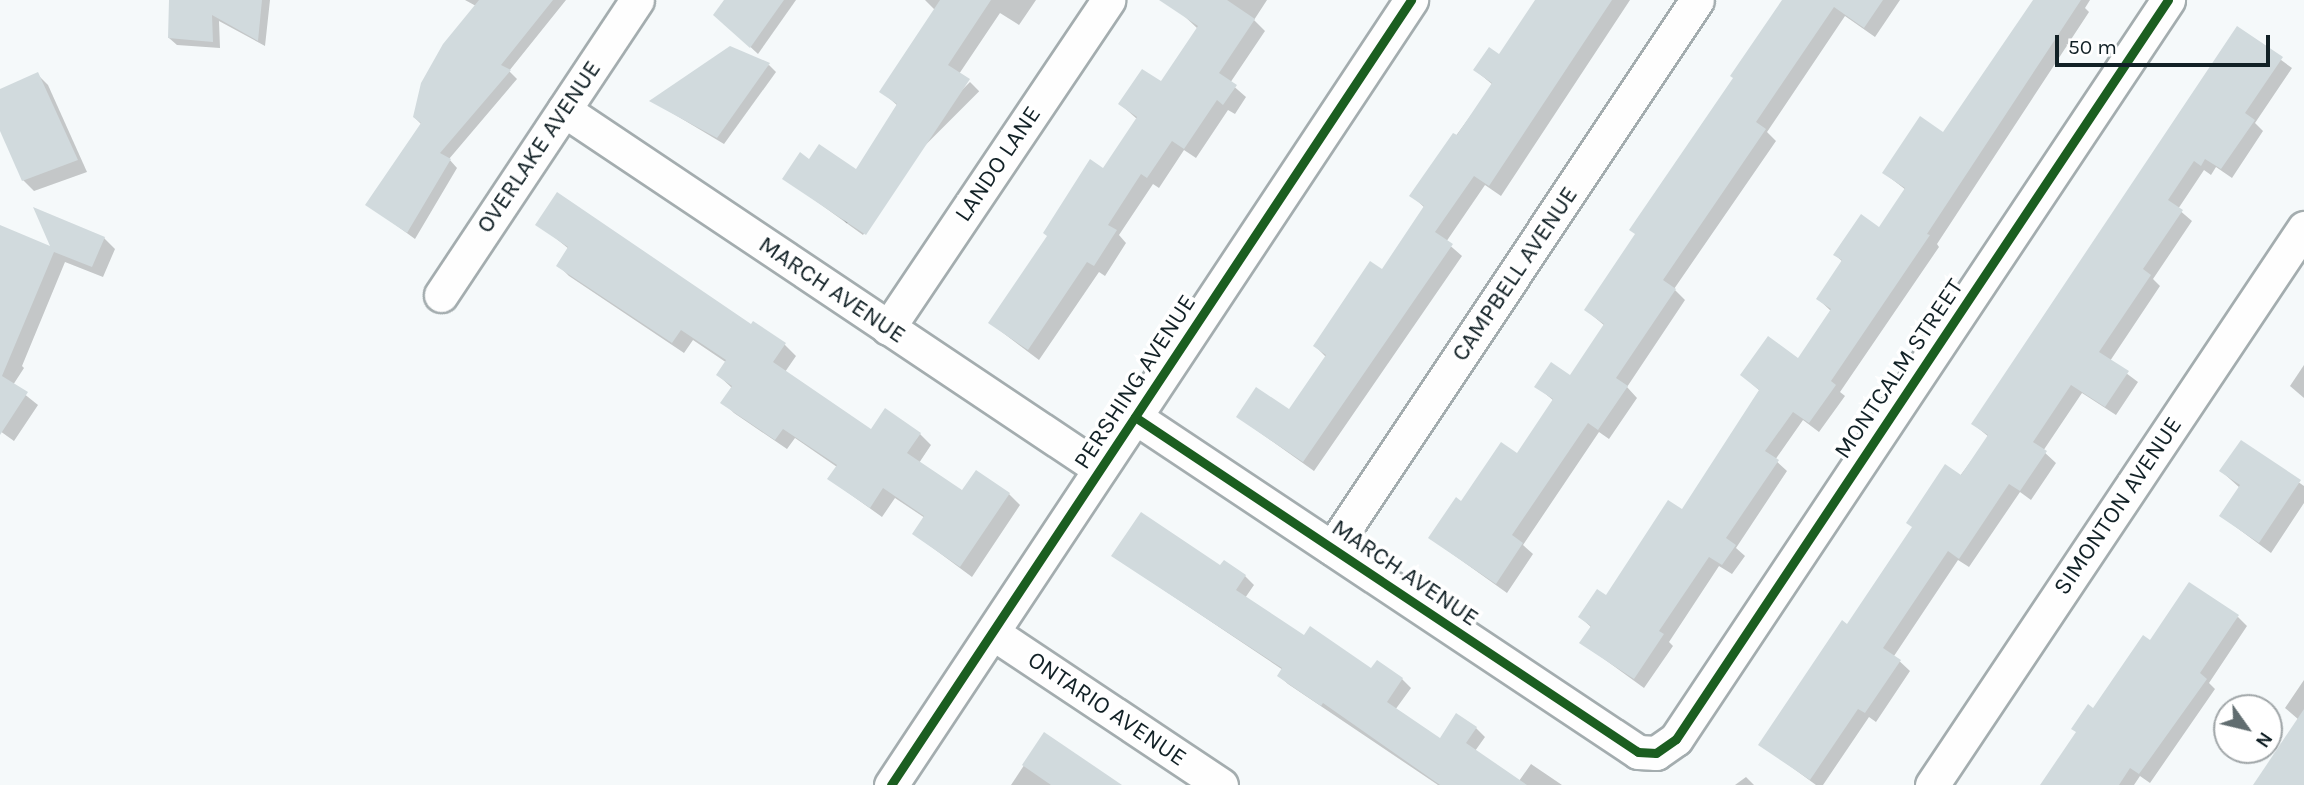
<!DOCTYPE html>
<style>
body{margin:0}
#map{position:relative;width:2304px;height:785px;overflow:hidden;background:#f5f9fa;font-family:Karla,sans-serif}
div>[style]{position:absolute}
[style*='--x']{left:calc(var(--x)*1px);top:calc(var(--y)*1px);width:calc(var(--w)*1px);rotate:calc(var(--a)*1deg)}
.shadow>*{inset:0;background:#0003;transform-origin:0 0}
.building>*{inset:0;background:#d1dadd}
.roads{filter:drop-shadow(2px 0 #a4adaf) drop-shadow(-2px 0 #a4adaf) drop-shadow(0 2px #a4adaf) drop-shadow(0 -2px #a4adaf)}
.minor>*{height:33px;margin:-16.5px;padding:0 16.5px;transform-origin:16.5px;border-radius:16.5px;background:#fefefe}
.cycleway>*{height:9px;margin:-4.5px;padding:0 4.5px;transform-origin:4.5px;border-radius:4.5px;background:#1b5e20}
span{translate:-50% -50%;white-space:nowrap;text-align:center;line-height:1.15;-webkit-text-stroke:7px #fff;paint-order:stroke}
.street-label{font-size:24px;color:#122126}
.north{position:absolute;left:2213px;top:694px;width:70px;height:70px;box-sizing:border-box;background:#fff;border:2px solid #a0a6a8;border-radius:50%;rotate:124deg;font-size:19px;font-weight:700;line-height:28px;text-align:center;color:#122126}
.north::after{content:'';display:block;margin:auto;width:24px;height:32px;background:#616d70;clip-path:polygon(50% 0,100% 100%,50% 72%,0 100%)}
.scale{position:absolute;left:2055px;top:35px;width:215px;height:32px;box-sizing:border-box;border:4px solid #122126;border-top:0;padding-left:9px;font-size:21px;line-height:24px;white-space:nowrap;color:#122126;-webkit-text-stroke:5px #fff;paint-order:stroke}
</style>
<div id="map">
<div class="shadow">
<i style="clip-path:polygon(171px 0,270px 0,265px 46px,219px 21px,220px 48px,177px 45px,169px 38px)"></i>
<i style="clip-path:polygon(465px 0,566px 0,509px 71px,517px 79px,449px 159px,457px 168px,415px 239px,367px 204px,422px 125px,414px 117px,476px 6px)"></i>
<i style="clip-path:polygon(726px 0,796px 0,758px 54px,716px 15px)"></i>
<i style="clip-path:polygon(925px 0,1036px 0,1019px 25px,1000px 13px,959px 74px,967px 80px,863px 235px,784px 178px,810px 161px,857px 171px,898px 106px,881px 91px,935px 10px)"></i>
<i style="clip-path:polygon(1190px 0,1267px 0,1254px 20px,1265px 31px,1230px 83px,1246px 97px,1235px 114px,1228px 110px,1196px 158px,1184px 150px,1159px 188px,1153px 184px,1119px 235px,1126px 243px,1105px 276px,1099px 272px,1039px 360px,990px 323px,1104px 170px,1137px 119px,1120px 104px,1161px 84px,1198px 29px,1181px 13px)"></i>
<i style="clip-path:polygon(1537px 0,1630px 0,1501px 196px,1485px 185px,1446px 242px,1462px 256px,1314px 471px,1238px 417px,1290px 411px,1326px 357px,1315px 346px,1382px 271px,1425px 208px,1412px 196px,1493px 85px,1475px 70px,1499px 56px)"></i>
<i style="clip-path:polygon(1783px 0,1900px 0,1875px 37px,1845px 16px,1767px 132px,1776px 141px,1674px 289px,1685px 300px,1627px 387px,1637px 398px,1609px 439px,1599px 432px,1523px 545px,1533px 554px,1507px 593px,1430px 538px,1462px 503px,1517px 455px,1554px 401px,1536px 386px,1570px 377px,1605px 326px,1586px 310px,1636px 235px)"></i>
<i style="clip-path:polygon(2035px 0,2090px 0,2085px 8px,2089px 12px,1937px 244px,1939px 247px,1840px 392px,1845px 396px,1819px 432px,1803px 420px,1775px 460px,1787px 471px,1736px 548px,1745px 556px,1732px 574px,1719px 566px,1669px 642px,1673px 646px,1644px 688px,1582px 643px,1592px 628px,1580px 617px,1606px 598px,1682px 512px,1760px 391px,1742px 375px,1798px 360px,1831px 311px,1818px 299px,1843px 262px,1835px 255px,1880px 229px,1906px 190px,1884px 173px,1944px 134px)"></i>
<i style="clip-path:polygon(2237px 28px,2292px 68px,2255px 123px,2263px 131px,2232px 178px,2216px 167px,2211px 175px,2204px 170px,2178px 209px,2192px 221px,2153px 279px,2160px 286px,2110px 361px,2138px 382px,2116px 415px,2082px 393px,2043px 451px,2056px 463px,2031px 500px,2020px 492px,1969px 567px,1958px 560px,1894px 656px,1910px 671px,1876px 722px,1869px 717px,1823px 785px,1816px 785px,1760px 744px,1989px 437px,1973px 424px)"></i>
<i style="clip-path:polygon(769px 65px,776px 72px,724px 144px,652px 101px)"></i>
<i style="clip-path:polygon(37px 74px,48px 85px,87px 172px,34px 191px,23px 180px,0 127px,0 91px)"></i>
<i style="left:970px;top:82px;width:13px;height:187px;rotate:45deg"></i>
<i style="clip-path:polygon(538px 224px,785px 345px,796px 356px,785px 372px,871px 431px,920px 434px,931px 445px,919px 463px,963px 492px,1009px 494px,1020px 505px,972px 577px,914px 534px,925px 518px,895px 498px,882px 517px,829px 479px,837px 467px,795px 438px,787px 449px,734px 413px,723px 402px,732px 388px,718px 375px,727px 363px,693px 340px,684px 353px,569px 276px,558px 265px,569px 249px)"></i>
<i style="clip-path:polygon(0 227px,53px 249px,104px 238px,115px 249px,103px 277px,65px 262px,22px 366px,24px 368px,13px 385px,38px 405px,14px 441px,0 431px)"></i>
<i style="clip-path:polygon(2304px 365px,2304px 398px,2290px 386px)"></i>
<i style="clip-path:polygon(2241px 442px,2304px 486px,2304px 503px,2271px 553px,2221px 516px,2240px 488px,2221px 471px)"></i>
<i style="clip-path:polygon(1113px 556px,1220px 568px,1245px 576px,1254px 585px,1245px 598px,1305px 638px,1372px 670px,1402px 679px,1411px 688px,1395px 710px,1440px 740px,1476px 728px,1485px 737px,1475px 751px,1519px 781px,1531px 764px,1562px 785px,1438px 785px,1288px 684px,1279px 676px,1283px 670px)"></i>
<i style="clip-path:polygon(2238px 617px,2247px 626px,2209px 683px,2215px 689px,2150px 783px,2140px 776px,2134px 785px,2043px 785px,2094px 710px,2151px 643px)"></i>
<i style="clip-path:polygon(2304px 680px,2304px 785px,2254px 785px,2299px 720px,2285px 708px)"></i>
<i style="clip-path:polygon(1044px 735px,1106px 785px,1011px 785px)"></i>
<i style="clip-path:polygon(1746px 777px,1754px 785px,1735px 785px)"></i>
</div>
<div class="building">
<i style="clip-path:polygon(169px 0,262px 0,258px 41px,212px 15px,213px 42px,168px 38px)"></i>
<i style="clip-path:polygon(479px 0,553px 0,501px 65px,511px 70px,440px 153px,451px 159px,407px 233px,365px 205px,421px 123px,413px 117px,421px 83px,443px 44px)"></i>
<i style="clip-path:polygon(724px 0,784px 0,750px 48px,713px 15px)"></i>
<i style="clip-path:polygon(940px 0,991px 0,948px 65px,970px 79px,866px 235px,782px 179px,800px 152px,809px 159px,819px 144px,856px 169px,897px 104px,879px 92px)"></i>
<i style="clip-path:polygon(1159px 0,1227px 0,1255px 19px,1219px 73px,1237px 85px,1223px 105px,1217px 100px,1184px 149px,1172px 141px,1147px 178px,1141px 174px,1108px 225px,1117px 230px,1094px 266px,1087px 262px,1028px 350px,988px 323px,1047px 236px,1043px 233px,1090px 159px,1103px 168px,1137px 117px,1118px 104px,1142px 69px,1161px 81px,1198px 26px)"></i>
<i style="clip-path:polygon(1535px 0,1612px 0,1489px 186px,1474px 176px,1435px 232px,1453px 244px,1303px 462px,1236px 417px,1256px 387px,1289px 409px,1326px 355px,1313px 346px,1370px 261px,1382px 269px,1424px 206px,1409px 196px,1453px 133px,1457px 135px,1492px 83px,1473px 70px,1489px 47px,1499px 54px)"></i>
<i style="clip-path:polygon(1782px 0,1883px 0,1864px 28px,1834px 7px,1756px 122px,1766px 129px,1663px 280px,1676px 289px,1616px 378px,1628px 386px,1598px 430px,1588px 423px,1512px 535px,1523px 543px,1496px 584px,1428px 538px,1456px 497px,1461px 501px,1501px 442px,1517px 453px,1553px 399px,1534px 387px,1551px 362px,1570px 375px,1604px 324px,1584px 310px,1635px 234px,1629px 230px,1733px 78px,1730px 76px)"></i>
<i style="clip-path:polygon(2033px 0,2081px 0,1927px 234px,1930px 235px,1831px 381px,1836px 385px,1809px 423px,1793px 412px,1765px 451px,1779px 460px,1726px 538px,1736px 545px,1722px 565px,1709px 557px,1659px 631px,1664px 634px,1634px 679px,1579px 643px,1591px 626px,1578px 617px,1597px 589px,1606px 595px,1668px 500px,1682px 509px,1759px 390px,1740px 375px,1768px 336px,1798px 358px,1831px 309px,1816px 299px,1842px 260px,1833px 255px,1861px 214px,1879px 227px,1905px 188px,1882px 173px,1920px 116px,1943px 132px)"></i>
<i style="clip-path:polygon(2237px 26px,2283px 57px,2245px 113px,2255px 120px,2221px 169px,2205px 159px,2201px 166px,2194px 161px,2168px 200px,2183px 210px,2143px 269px,2151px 275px,2099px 352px,2129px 371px,2105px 407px,2071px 385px,2033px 442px,2047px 451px,2020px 491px,2009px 484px,1959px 559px,1948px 551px,1883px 648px,1901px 660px,1865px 713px,1858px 709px,1810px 780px,1758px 745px,1842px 620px,1847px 624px,1912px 527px,1906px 523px,1945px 464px,1961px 475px,1988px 435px,1971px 424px)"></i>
<i style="clip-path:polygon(730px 46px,770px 63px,717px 138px,649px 101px)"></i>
<i style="clip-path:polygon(38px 72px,78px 160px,22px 181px,0 131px,0 89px)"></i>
<i style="clip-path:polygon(557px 192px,751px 324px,753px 321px,786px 343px,773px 362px,871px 429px,885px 408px,921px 433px,907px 453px,962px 490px,976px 470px,1010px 493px,960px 567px,912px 534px,924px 516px,883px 488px,870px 508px,827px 479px,837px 465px,783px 429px,775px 440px,720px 403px,732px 386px,716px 375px,726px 360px,681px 330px,672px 343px,556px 266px,568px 247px,535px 225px)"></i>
<i style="clip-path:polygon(33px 207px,105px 237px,92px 267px,54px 252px,2px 376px,28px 392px,0 435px,0 225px,50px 246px)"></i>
<i style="clip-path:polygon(2241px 440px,2301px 480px,2259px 543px,2219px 516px,2240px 485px,2219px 471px)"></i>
<i style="clip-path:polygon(1141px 512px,1220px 565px,1224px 560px,1246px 575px,1236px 590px,1304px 635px,1310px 626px,1371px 668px,1377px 660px,1403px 678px,1387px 702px,1440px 738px,1456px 713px,1477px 727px,1466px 743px,1527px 785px,1440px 785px,1323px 703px,1321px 706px,1277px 676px,1282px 668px,1111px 556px)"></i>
<i style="clip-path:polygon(2189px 582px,2239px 615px,2200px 673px,2207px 679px,2139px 774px,2130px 768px,2119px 785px,2040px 785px,2076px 732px,2071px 729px,2088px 704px,2093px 708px,2143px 635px,2150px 640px)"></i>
<i style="clip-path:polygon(2304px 709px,2304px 785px,2253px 785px)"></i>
<i style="clip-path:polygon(1044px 732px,1122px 785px,1051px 785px,1022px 765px)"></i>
</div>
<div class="roads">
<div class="minor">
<i style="--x:564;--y:110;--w:645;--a:33.81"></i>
<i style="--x:441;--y:295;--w:354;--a:-56.4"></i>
<i style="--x:888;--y:328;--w:395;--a:-56.1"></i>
<i style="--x:1135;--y:417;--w:604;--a:33.66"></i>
<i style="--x:1638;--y:752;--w:18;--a:3"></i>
<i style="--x:1656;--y:753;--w:24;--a:-35"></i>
<i style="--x:1676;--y:739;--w:888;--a:-56.35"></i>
<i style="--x:1332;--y:548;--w:658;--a:-56.33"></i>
<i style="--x:993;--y:633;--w:274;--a:33.7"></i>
<i style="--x:891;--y:785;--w:942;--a:-56.48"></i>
<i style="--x:1932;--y:785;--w:670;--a:-56.26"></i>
</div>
</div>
<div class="cycleway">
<i style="--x:1135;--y:417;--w:604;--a:33.66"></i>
<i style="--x:1638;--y:752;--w:18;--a:3"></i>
<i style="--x:1656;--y:753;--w:24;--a:-35"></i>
<i style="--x:1676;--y:739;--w:888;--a:-56.35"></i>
<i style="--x:891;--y:785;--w:942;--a:-56.48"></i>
</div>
<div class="street-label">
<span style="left:539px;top:147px;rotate:-56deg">OVERLAKE AVENUE</span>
<span style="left:998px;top:164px;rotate:-56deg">LANDO LANE</span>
<span style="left:1515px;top:274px;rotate:-56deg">CAMPBELL AVENUE</span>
<span style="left:832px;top:290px;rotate:34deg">MARCH AVENUE</span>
<span style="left:1899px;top:369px;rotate:-56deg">MONTCALM STREET</span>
<span style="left:1135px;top:382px;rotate:-57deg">PERSHING AVENUE</span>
<span style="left:2118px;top:506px;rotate:-56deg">SIMONTON AVENUE</span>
<span style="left:1405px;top:573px;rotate:34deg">MARCH AVENUE</span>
<span style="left:1107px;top:709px;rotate:34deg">ONTARIO AVENUE</span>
</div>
<div class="north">N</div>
<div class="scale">50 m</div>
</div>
